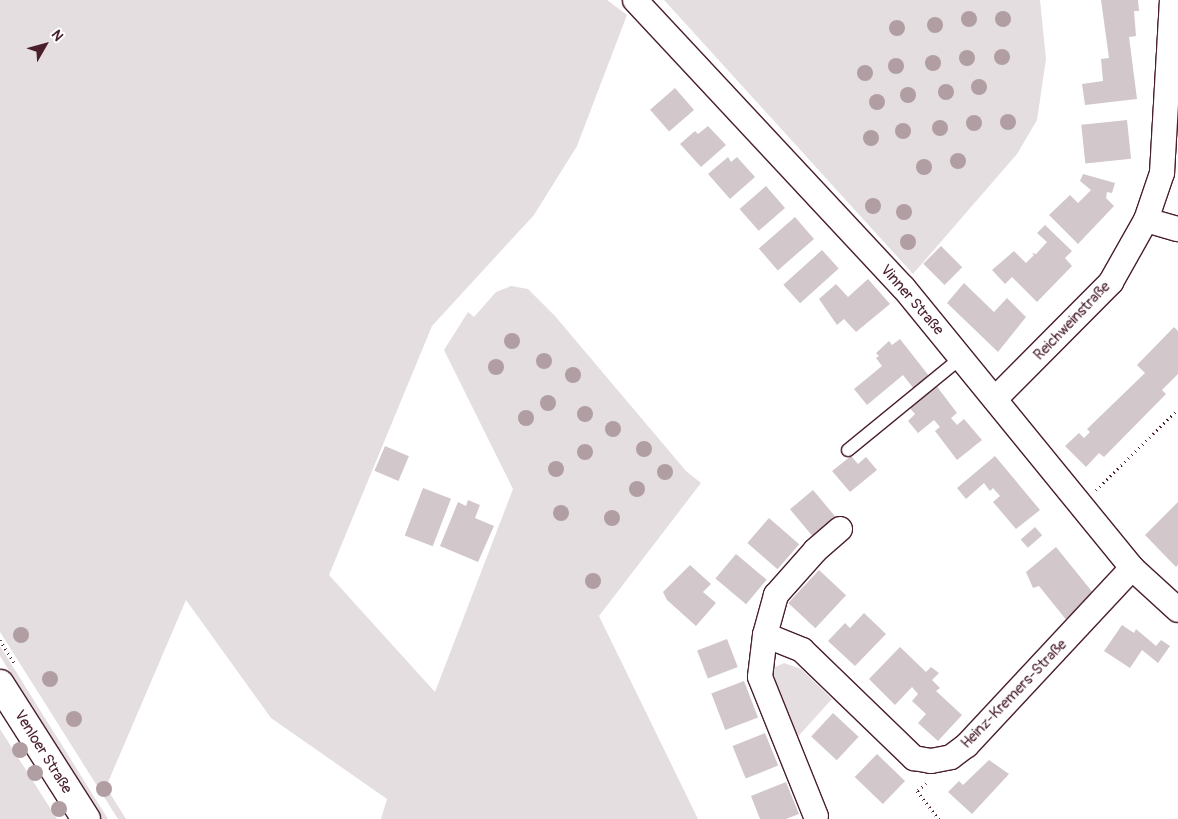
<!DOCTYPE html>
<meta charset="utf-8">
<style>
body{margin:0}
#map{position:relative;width:1178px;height:819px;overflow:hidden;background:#fff;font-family:Pangolin,sans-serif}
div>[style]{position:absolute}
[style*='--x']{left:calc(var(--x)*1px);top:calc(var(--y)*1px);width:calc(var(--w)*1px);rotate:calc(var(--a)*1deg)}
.green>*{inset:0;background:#e5dee0}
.building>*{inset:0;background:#d2c7cb;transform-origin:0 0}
.path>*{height:3px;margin-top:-1.5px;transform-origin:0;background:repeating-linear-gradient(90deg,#4a1f2b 0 1px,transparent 0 5px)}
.roads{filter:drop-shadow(1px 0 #4a1f2b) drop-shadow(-1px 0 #4a1f2b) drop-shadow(0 1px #4a1f2b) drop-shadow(0 -1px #4a1f2b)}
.service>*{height:12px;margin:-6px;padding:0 6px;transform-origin:6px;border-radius:6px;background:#fff}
.minor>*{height:24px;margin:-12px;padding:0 12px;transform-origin:12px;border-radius:12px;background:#fff}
.secondary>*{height:28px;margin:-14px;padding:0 14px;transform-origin:14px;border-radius:14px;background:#fff}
.trees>*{width:16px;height:16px;margin:-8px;border-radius:50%;background:#b19ea3}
span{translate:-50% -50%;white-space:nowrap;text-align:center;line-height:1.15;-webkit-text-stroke:5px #fff;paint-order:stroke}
.street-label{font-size:15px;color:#4a1f2b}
.north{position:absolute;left:20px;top:20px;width:50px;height:50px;-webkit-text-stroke:4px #fff;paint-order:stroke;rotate:52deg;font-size:14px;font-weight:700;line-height:20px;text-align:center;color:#4a1f2b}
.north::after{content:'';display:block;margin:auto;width:18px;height:22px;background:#4a1f2b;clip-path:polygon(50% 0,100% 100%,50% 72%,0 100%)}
</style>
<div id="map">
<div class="green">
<i style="clip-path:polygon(0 0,607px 0,627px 15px,577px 146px,534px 215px,432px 326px,329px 575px,435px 692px,513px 489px,444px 350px,468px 312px,474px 317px,496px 292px,511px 286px,528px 289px,555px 316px,686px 471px,701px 483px,599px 616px,698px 819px,381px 819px,387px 799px,271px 718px,186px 600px,106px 787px,126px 819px,118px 819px,0 632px)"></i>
<i style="clip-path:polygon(664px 0,1040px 0,1046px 59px,1037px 120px,1017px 154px,913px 274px)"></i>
<i style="clip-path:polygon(0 646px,108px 819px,101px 819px,0 656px)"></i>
<i style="clip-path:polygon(784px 663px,801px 669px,832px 699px,793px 742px,769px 670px)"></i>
<i style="clip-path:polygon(0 729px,57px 819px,0 819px)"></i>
</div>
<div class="building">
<i style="clip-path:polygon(1101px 0,1138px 0,1139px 11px,1134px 11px,1136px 36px,1129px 37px,1137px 99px,1085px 105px,1082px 84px,1103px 81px,1101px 59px,1109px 58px)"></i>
<i style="left:675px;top:88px;width:29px;height:33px;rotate:49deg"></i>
<i style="left:1127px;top:120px;width:39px;height:46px;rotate:84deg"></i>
<i style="clip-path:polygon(708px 126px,726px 145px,701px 167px,680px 144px,695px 131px,698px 134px)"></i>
<i style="clip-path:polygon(728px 157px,731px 162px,737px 157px,755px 177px,730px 199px,708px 174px)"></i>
<i style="clip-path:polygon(1083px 174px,1115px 183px,1112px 193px,1107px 192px,1106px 198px,1114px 206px,1078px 244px,1049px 215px,1070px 195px,1078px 203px,1091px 190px,1080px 181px)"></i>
<i style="left:766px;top:186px;width:29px;height:35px;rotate:49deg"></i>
<i style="left:795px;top:217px;width:29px;height:48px;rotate:49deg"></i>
<i style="clip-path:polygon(1045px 225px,1072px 251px,1065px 258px,1072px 266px,1037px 302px,1012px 277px,1005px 284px,992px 270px,1014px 251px,1026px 263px,1034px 255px,1031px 253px,1036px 254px,1047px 242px,1037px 233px)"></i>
<i style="left:941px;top:246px;width:30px;height:25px;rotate:45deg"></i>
<i style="left:822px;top:250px;width:25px;height:52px;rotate:48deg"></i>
<i style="clip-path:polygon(868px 279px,890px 304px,856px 332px,844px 319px,837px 325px,819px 299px,836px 284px,848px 297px)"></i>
<i style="clip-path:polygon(964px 283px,994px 312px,1007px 298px,1026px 317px,998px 352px,947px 303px)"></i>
<i style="clip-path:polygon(1174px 327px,1178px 331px,1178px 374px,1162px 390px,1166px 394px,1104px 457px,1099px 453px,1086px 467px,1065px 446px,1079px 433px,1084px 438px,1090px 432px,1087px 429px,1145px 373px,1137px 365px)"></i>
<i style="clip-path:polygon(900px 339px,929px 376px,914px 389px,903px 375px,867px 405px,854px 389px,882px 366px,876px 358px,879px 356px,876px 353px,889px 341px,892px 345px)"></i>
<i style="clip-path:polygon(935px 384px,957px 413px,951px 418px,957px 425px,964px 419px,982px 440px,957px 460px,935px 431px,940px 427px,934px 420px,918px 433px,908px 421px,915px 414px,908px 406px)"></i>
<i style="left:385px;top:446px;width:26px;height:27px;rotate:23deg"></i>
<i style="clip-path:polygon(851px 456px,858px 464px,866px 457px,877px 470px,850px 492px,832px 471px)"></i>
<i style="clip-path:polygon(995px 456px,1040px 510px,1016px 529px,993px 502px,1000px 496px,993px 488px,990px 491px,984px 483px,966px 499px,957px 488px)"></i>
<i style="left:423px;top:488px;width:30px;height:51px;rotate:21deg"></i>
<i style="left:813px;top:490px;width:40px;height:30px;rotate:50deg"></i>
<i style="clip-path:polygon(468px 500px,480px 505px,475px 518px,494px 526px,478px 562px,440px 546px,458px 502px,466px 506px)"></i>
<i style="clip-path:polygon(1178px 502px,1178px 565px,1176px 567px,1145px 535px)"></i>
<i style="left:769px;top:518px;width:40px;height:33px;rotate:41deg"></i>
<i style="left:1035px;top:527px;width:11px;height:19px;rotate:49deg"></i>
<i style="clip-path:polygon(1056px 547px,1094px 594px,1068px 622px,1039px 586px,1033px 588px,1026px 572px)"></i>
<i style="left:736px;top:554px;width:40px;height:32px;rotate:40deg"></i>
<i style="clip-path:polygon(690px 565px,711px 584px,703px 592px,716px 603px,696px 626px,667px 600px,663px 592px)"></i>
<i style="left:819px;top:570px;width:37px;height:45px;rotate:43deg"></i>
<i style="clip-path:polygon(864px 613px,886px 634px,855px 666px,828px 641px,845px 623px,850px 628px)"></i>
<i style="clip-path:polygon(1122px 625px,1134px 633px,1136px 629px,1156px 646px,1161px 640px,1170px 646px,1158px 663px,1142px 650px,1130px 668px,1104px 651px)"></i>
<i style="left:727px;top:639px;width:30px;height:32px;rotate:69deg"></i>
<i style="clip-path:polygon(900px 647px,926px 672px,931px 667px,939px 673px,932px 680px,940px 688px,936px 691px,962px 715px,938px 741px,918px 723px,926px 714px,912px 701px,918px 694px,912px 687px,895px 705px,869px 679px)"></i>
<i style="left:744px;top:681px;width:39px;height:35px;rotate:69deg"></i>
<i style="left:833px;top:713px;width:35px;height:32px;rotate:43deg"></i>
<i style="left:765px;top:733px;width:35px;height:35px;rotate:68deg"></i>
<i style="left:877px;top:754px;width:39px;height:32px;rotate:44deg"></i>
<i style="clip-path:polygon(989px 760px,1009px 774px,972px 814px,948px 792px,959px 781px,963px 785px)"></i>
<i style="clip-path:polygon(786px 782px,799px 814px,786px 819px,760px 819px,751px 796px)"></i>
</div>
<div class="path">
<i style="--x:1096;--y:490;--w:115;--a:-44.6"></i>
<i style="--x:0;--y:640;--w:28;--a:58"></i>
<i style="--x:926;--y:783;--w:12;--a:138"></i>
<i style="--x:917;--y:791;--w:36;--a:52"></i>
</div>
<div class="roads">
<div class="service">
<i style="--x:848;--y:450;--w:146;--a:-39.2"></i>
</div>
<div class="minor">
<i style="--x:635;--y:0;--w:393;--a:47"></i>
<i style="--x:903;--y:287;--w:362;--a:50.8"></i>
<i style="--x:1132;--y:568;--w:62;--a:42.4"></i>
<i style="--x:1146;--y:220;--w:33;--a:16"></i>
<i style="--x:995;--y:399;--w:165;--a:-45.2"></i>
<i style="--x:1111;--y:282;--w:71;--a:-60.6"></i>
<i style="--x:1146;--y:220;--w:50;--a:-71.2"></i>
<i style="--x:1162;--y:173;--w:173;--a:-86.7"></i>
<i style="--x:840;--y:529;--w:33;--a:139"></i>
<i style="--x:815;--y:551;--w:59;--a:131.6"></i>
<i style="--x:776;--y:595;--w:41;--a:105.4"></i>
<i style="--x:765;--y:635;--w:40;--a:22"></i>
<i style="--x:802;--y:650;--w:156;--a:44"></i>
<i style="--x:914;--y:758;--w:17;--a:10"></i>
<i style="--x:931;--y:761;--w:20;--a:-11"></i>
<i style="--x:951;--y:757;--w:20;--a:-37"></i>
<i style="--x:967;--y:745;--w:242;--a:-47"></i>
<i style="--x:765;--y:635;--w:42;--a:96.8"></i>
<i style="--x:760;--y:677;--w:150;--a:68.1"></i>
</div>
<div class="secondary">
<i style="--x:0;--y:684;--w:160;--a:57.5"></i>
</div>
</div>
<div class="trees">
<i style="left:969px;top:19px"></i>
<i style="left:1003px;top:19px"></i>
<i style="left:935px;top:25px"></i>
<i style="left:897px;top:28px"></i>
<i style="left:1002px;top:57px"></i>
<i style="left:967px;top:58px"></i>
<i style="left:933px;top:63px"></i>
<i style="left:896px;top:66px"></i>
<i style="left:865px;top:73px"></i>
<i style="left:979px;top:87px"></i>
<i style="left:946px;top:92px"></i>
<i style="left:908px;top:95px"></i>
<i style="left:877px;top:102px"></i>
<i style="left:1008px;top:122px"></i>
<i style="left:974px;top:123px"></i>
<i style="left:940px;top:128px"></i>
<i style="left:903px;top:131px"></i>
<i style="left:871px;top:138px"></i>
<i style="left:958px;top:161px"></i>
<i style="left:924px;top:167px"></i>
<i style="left:873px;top:206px"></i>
<i style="left:904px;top:212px"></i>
<i style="left:908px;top:242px"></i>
<i style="left:512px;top:341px"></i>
<i style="left:544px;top:361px"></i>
<i style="left:496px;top:367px"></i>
<i style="left:573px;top:375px"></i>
<i style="left:548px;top:403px"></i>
<i style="left:585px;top:414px"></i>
<i style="left:526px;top:418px"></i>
<i style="left:613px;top:429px"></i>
<i style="left:644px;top:449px"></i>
<i style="left:585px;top:452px"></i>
<i style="left:556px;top:469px"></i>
<i style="left:665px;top:472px"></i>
<i style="left:637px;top:489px"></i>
<i style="left:561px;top:513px"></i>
<i style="left:612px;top:518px"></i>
<i style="left:593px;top:581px"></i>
<i style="left:21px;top:635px"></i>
<i style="left:50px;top:679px"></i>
<i style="left:74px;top:719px"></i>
<i style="left:20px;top:750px"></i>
<i style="left:35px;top:773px"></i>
<i style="left:104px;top:789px"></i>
<i style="left:59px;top:809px"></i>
</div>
<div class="street-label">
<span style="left:912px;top:300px;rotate:49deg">Vinner Straße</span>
<span style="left:1072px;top:321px;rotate:-46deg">Reichweinstraße</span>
<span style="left:1014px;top:694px;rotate:-46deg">Heinz-Kremers-Straße</span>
<span style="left:43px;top:752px;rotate:58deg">Venloer Straße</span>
</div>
<div class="north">N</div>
</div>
